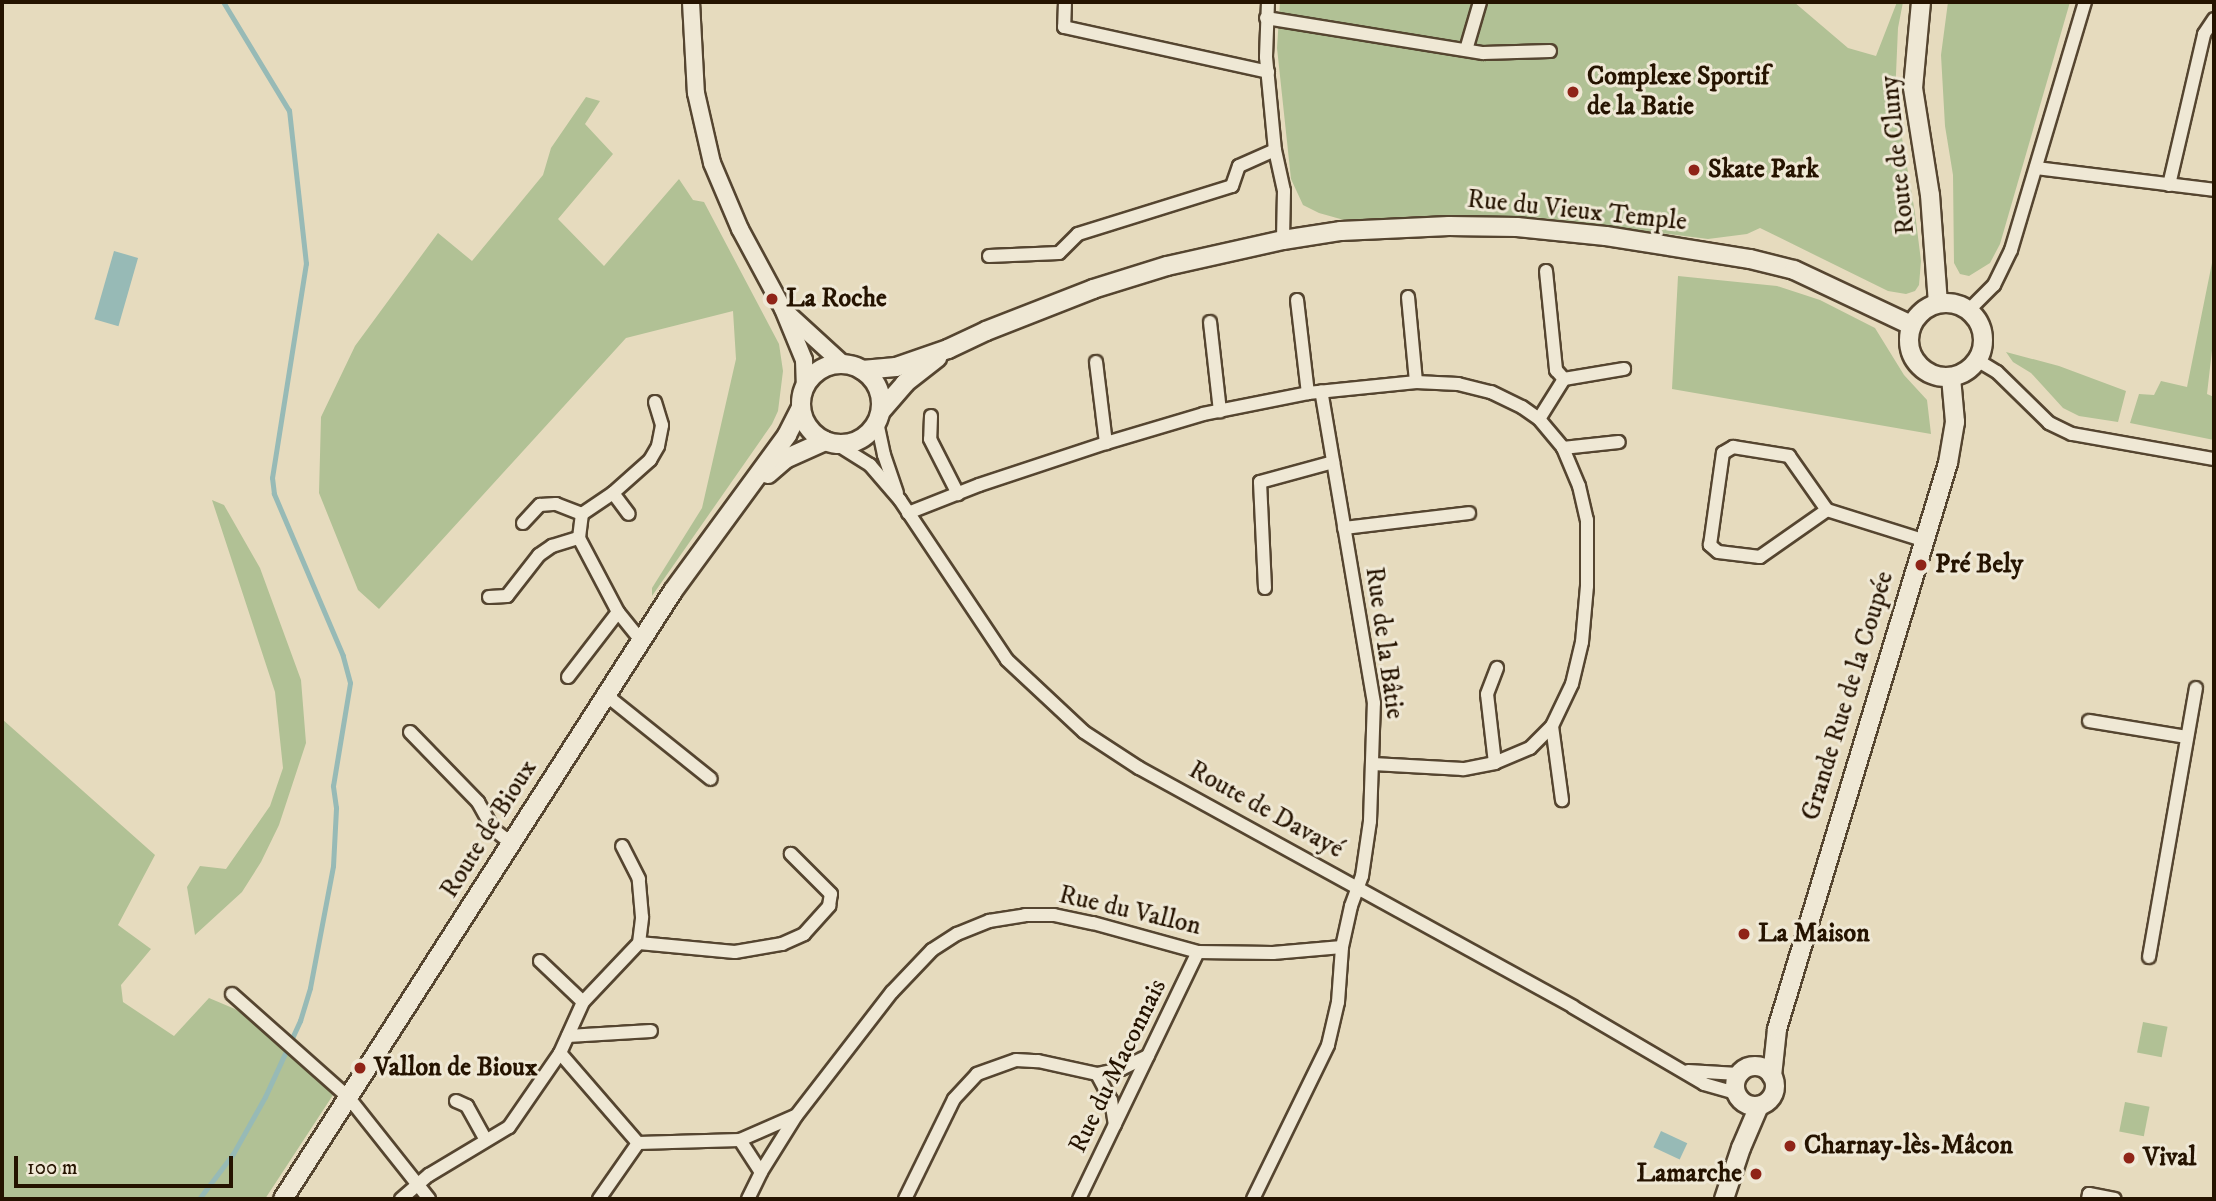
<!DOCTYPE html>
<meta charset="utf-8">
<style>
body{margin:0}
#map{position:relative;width:2216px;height:1201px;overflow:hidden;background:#e6dbbe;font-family:"IM FELL DW Pica",serif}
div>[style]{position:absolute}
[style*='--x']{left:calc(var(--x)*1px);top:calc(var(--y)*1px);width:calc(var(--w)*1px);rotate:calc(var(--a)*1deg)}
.green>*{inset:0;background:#b1c195;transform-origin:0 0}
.water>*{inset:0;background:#97bab6;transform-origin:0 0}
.stream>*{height:4.5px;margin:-2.25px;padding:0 2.25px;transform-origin:2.25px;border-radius:2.25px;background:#97bab6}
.roads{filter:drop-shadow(2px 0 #554530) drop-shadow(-2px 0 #554530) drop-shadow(0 2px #554530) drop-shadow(0 -2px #554530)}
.minor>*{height:12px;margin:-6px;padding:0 6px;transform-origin:6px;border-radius:6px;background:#efe8d5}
.tertiary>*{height:16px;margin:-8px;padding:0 8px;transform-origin:8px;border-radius:8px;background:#efe8d5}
.secondary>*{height:18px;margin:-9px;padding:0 9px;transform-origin:9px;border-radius:9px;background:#efe8d5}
.secondary>.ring{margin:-9px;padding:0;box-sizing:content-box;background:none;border:18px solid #efe8d5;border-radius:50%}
.dots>*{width:19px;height:19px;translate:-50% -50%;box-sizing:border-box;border:4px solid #efe8d5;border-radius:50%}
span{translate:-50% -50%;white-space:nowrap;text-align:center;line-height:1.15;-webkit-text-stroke:6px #efe8d5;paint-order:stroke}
.poi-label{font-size:26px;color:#251300;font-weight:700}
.left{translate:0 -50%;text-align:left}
.right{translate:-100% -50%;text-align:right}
.street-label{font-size:26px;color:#251300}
.frame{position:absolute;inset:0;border:4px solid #251300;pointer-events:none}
.scale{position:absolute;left:14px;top:1156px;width:219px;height:32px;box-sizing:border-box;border:4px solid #251300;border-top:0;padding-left:9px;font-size:21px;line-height:24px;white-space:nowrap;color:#251300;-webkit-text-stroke:5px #efe8d5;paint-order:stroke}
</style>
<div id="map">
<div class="green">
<i style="clip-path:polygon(1280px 2px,1794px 2px,1848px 48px,1876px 56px,1897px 2px,1903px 2px,1898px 28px,1895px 97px,1915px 213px,1921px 261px,1919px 285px,1915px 291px,1906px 294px,1888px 291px,1760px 228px,1747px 234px,1708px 239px,1534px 217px,1425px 216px,1344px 220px,1319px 213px,1303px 205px,1291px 179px,1277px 48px)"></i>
<i style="clip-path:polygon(1948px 2px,2070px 2px,2000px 244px,1990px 263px,1969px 276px,1960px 274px,1954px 263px,1953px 175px,1945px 126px,1941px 55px)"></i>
<i style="clip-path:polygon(586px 97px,600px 101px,585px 124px,613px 154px,558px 219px,604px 266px,679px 179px,693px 200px,704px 202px,779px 344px,783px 371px,778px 411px,772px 424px,652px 596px,652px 588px,702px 508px,736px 359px,733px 311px,626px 338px,379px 609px,358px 590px,319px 493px,321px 417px,355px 346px,438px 233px,472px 261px,543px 175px,551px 148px)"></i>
<i style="clip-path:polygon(2214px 253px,2214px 333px,2207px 394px,2214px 397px,2214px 440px,2130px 423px,2139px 394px,2154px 395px,2161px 381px,2187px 387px)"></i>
<i style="clip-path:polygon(1678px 276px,1777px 286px,1820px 300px,1875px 328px,1904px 375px,1927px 400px,1931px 434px,1672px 389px)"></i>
<i style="clip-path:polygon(2006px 352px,2059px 366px,2126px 391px,2118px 422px,2079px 416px,2063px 408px,2031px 373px,2013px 362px)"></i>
<i style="clip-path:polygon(212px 500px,224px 505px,260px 568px,301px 680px,306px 743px,279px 825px,261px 862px,242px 892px,195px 935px,187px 887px,200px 866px,226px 869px,270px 806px,283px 768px,275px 692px)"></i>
<i style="clip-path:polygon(2px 719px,155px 855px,118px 925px,151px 949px,121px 985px,123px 1002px,174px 1036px,209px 998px,235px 1009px,257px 1024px,333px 1095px,265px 1199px,2px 1199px)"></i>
<i style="left:2143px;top:1022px;width:25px;height:31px;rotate:11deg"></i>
<i style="left:2125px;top:1102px;width:25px;height:30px;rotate:11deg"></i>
</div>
<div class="water">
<i style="left:114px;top:251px;width:25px;height:71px;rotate:16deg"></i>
<i style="left:1661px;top:1131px;width:29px;height:18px;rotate:25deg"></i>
</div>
<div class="stream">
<i style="--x:199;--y:1199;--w:56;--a:-52.9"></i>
<i style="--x:233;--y:1154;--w:65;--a:-60.7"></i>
<i style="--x:265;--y:1097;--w:84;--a:-65.3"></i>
<i style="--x:300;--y:1021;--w:34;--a:-73"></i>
<i style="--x:310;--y:988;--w:124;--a:-79.3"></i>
<i style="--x:333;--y:866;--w:58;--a:-87"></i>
<i style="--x:336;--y:808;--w:22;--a:-98"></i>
<i style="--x:333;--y:786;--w:104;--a:-80.6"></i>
<i style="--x:350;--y:683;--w:28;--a:-105"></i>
<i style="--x:343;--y:656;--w:176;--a:-113.1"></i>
<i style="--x:274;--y:494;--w:16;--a:-97"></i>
<i style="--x:272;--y:478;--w:217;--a:-81"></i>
<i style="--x:306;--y:264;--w:154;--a:-96.3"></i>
<i style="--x:289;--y:111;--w:127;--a:-121.2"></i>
</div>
<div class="roads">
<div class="minor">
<i style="--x:1065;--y:2;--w:25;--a:92"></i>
<i style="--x:1064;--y:27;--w:209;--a:12.4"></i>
<i style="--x:1268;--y:2;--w:55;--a:92.1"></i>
<i style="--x:1266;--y:57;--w:93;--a:84.5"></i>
<i style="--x:1275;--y:150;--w:42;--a:77.6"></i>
<i style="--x:1284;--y:191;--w:49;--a:91.2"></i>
<i style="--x:1266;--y:18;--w:220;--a:9.2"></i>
<i style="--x:1483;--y:53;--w:67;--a:-1.7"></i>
<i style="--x:1466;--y:50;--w:50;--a:-73.7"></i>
<i style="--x:2036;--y:168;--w:179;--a:7"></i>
<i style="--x:2169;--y:185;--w:155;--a:-76.9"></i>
<i style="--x:2204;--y:34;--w:18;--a:-56"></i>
<i style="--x:989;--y:256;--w:70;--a:-2.5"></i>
<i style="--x:1059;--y:253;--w:27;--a:-45"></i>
<i style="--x:1078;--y:234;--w:161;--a:-17.3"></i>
<i style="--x:1232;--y:186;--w:21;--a:-71"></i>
<i style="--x:1239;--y:166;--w:39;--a:-24"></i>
<i style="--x:1546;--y:271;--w:100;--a:84.2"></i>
<i style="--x:1556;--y:370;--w:12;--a:48"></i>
<i style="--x:1408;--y:297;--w:85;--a:84.6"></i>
<i style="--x:1297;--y:300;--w:94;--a:83.3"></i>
<i style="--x:1968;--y:311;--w:37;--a:-45"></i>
<i style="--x:1994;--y:285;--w:39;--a:-64"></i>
<i style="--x:2011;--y:250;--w:259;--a:-73.4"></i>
<i style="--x:1210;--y:322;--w:90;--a:83.6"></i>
<i style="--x:1977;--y:360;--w:23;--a:31"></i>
<i style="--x:1997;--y:372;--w:73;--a:44.4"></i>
<i style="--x:2049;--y:423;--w:25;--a:26"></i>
<i style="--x:2072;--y:434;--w:144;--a:10"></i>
<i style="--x:1096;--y:362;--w:82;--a:83"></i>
<i style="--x:931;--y:416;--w:23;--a:92"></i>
<i style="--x:930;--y:439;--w:62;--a:63"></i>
<i style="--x:1539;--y:419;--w:47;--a:-58"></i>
<i style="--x:1564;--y:379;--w:61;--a:-9.5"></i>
<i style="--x:877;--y:422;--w:34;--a:78"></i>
<i style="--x:884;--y:455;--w:40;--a:71.1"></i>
<i style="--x:838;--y:445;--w:38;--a:32"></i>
<i style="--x:870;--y:465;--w:46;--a:49.4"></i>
<i style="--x:900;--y:500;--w:192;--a:56.2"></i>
<i style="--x:1007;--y:660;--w:105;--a:43.1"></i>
<i style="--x:1084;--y:732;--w:66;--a:33.2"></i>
<i style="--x:1139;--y:768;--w:495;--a:28.8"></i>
<i style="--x:1573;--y:1007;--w:152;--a:30.4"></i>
<i style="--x:1704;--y:1084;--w:33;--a:16"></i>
<i style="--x:1563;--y:448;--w:56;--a:-6.1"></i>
<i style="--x:613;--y:493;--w:26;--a:53"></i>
<i style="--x:1827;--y:510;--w:82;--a:145"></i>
<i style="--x:1760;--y:557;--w:42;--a:-173.2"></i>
<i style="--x:1718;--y:552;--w:11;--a:-139"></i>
<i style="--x:1710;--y:545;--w:93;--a:-82"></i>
<i style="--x:1723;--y:453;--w:12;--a:-31"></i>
<i style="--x:1733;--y:447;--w:57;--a:9.1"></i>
<i style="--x:1789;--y:456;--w:66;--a:54.9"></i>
<i style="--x:1827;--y:510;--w:101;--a:17.4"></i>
<i style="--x:908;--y:513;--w:76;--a:-21.5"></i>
<i style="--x:979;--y:485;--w:134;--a:-18.3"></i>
<i style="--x:1106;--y:443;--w:101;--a:-16.6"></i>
<i style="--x:1203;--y:414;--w:107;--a:-11.3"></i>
<i style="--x:1308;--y:393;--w:109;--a:-5.8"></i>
<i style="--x:1416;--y:382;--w:42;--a:2.7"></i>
<i style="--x:1458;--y:384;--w:34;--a:14"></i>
<i style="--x:1491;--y:392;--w:34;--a:26"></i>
<i style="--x:1522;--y:407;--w:21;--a:35"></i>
<i style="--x:1539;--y:419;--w:38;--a:50"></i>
<i style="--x:1563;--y:448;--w:41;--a:67.2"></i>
<i style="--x:1579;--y:486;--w:35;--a:77"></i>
<i style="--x:1587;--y:520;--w:66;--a:90"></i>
<i style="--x:1587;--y:586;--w:56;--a:95.1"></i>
<i style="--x:1582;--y:642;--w:43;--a:103.4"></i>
<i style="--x:1572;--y:684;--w:47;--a:115.5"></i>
<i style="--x:1552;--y:726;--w:31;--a:135"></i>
<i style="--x:1530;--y:748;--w:38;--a:157"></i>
<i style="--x:1495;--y:763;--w:33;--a:169"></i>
<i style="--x:1463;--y:769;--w:90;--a:-176.8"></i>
<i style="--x:523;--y:523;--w:25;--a:-47"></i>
<i style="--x:540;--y:505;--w:16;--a:-4"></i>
<i style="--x:556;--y:504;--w:28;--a:21"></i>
<i style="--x:1344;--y:528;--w:126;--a:-6.8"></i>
<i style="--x:1265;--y:588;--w:106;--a:-92.7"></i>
<i style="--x:1260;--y:482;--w:76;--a:-15.3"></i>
<i style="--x:489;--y:597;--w:18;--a:-3"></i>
<i style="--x:507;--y:596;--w:52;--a:-52"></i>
<i style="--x:539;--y:555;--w:16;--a:-35"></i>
<i style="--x:552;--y:546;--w:28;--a:-17"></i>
<i style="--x:579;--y:538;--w:24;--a:-83"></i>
<i style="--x:582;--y:514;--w:37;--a:-34"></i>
<i style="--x:613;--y:493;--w:50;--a:-41.7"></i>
<i style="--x:650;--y:460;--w:16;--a:-60"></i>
<i style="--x:658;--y:446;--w:21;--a:-79"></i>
<i style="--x:662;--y:425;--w:24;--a:-107"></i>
<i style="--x:618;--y:612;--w:36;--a:51"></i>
<i style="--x:568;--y:677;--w:82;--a:-52.4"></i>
<i style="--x:618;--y:612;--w:84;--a:-117.8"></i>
<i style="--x:606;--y:695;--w:134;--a:38.7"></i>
<i style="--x:2089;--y:721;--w:99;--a:9.3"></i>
<i style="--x:1552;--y:726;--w:75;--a:82.3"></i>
<i style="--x:410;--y:732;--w:98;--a:45.8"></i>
<i style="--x:478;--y:802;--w:31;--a:61"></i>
<i style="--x:493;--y:829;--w:24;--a:38"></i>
<i style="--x:1495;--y:763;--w:69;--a:-96.6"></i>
<i style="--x:1487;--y:694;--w:28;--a:-69"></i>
<i style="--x:639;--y:943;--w:96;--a:5.4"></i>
<i style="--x:735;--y:952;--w:48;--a:-9.7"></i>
<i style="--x:782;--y:944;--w:24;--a:-24"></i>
<i style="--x:804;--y:934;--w:38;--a:-48"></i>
<i style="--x:829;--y:906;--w:12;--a:-81"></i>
<i style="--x:831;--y:894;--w:57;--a:-135"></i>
<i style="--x:2149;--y:957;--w:273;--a:-80.1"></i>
<i style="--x:540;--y:961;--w:59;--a:43.6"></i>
<i style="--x:232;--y:994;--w:157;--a:41.6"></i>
<i style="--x:349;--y:1098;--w:129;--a:51.6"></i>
<i style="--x:568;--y:1036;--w:83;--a:-3.4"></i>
<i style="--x:560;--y:1053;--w:119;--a:49.1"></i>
<i style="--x:1688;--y:1071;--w:50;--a:3.4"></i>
<i style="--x:1097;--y:1074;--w:30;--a:62"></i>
<i style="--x:1111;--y:1100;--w:25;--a:81"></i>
<i style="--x:456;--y:1101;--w:12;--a:24"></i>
<i style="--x:467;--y:1106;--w:39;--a:61"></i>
<i style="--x:740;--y:1140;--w:38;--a:57"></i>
<i style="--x:401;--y:1199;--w:37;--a:-41"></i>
<i style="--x:429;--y:1175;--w:93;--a:-31"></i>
<i style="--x:509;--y:1127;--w:90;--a:-55.4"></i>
<i style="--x:560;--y:1053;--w:56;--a:-65.7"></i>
<i style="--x:583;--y:1002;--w:81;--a:-46.5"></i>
<i style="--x:639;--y:943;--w:26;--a:-83"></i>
<i style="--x:642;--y:917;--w:38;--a:-95"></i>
<i style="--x:639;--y:879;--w:37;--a:-117"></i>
<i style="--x:599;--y:1199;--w:68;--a:-55.1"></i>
<i style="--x:638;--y:1143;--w:102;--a:-1.7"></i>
<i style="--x:740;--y:1140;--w:60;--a:-23.6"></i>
<i style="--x:748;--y:1199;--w:30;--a:-64"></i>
<i style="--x:761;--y:1172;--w:66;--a:-58"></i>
<i style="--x:796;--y:1116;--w:157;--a:-52.3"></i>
<i style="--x:892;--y:992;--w:58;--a:-46.4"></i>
<i style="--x:932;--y:950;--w:30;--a:-33"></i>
<i style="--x:957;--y:934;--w:35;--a:-22"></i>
<i style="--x:989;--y:921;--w:36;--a:-9"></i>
<i style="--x:1025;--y:915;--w:29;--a:0"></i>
<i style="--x:1054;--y:915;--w:40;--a:12"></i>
<i style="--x:1093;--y:923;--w:109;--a:15.4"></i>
<i style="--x:1198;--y:952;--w:75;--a:0.8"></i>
<i style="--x:1273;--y:953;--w:69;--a:-5"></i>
<i style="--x:905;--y:1199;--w:111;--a:-63.9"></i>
<i style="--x:954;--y:1099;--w:34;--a:-47"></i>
<i style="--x:977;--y:1074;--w:41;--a:-19.7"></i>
<i style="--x:1016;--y:1060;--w:22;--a:3"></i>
<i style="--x:1038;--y:1061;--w:60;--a:12.4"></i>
<i style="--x:1097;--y:1074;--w:25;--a:-12"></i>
<i style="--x:1121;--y:1069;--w:30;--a:-26"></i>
<i style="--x:1079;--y:1199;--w:274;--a:-64.3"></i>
<i style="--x:1253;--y:1199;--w:171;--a:-64"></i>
<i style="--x:1328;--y:1045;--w:44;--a:-76.9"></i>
<i style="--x:1338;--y:1002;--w:55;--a:-85.8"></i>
<i style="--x:1342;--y:947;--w:42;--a:-77.6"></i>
<i style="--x:1351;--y:906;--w:32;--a:-70"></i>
<i style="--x:1362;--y:876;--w:56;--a:-81.7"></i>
<i style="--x:1370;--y:821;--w:118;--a:-88.1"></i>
<i style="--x:1374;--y:703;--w:316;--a:-99.6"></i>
<i style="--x:2088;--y:1199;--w:5;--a:-79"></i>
<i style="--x:2089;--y:1194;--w:26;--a:11"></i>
</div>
<div class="tertiary">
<i style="--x:691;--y:2;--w:91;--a:86.9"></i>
<i style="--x:696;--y:93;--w:72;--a:77.1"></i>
<i style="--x:712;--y:163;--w:72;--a:67"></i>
<i style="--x:740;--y:229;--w:91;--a:61.7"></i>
<i style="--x:783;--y:309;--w:55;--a:67.6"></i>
<i style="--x:804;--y:360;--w:25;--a:88"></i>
<i style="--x:788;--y:314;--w:74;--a:42.3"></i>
</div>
<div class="secondary">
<i style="--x:1921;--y:2;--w:86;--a:95.3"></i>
<i style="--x:1913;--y:88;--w:108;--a:81"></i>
<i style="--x:1930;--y:195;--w:108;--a:85.8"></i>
<i class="ring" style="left:1909px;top:303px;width:56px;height:56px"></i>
<i class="ring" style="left:801px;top:364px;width:62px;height:62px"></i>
<i style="--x:862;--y:370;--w:34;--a:-5"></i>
<i style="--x:896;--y:367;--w:55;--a:-19.1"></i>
<i style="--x:948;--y:349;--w:42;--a:-25.3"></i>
<i style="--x:986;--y:331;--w:115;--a:-21.4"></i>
<i style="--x:1093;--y:289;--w:77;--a:-17.3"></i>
<i style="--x:1167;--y:266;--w:119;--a:-12.6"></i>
<i style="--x:1283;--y:240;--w:59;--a:-8.8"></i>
<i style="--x:1341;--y:231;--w:108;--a:-2.7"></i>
<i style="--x:1449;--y:226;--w:68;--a:0.8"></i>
<i style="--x:1517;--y:227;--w:89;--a:5.8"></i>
<i style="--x:1606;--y:236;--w:146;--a:9.1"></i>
<i style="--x:1750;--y:259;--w:45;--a:14"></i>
<i style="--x:1794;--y:270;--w:129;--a:25.2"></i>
<i style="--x:881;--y:411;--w:37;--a:-49"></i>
<i style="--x:905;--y:383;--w:41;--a:-38"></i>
<i style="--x:768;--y:474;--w:23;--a:-41"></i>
<i style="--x:785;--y:459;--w:44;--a:-24.2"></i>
<i class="ring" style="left:1735px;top:1066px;width:22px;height:22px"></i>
<i style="--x:1772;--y:1076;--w:47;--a:-83.9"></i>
<i style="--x:1777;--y:1029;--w:591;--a:-73.19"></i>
<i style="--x:1948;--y:463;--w:42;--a:-80.3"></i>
<i style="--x:1955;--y:422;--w:45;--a:-95.1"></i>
<i style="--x:283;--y:1199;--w:722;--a:-57.32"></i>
<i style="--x:673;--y:591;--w:193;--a:-53.8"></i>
<i style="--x:787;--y:435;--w:30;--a:-63"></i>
<i style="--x:1724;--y:1199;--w:54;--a:-71.6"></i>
<i style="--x:1741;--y:1148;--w:46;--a:-66.8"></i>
</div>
</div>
<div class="dots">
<i style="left:1573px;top:92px;background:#8f2418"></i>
<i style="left:1694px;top:170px;background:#8f2418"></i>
<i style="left:772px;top:299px;background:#8f2418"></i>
<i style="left:1921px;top:565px;background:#8f2418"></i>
<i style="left:1744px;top:934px;background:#8f2418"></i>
<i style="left:360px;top:1068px;background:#8f2418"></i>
<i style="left:1790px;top:1146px;background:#8f2418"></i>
<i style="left:2129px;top:1158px;background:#8f2418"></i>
<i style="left:1756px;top:1174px;background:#8f2418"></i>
</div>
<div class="poi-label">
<span class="left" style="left:1587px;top:92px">Complexe Sportif<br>de la Batie</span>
<span class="left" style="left:1708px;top:170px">Skate Park</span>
<span class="left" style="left:786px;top:299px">La Roche</span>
<span class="left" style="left:1935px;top:565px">Pré Bely</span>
<span class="left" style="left:1758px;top:934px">La Maison</span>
<span class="left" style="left:374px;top:1068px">Vallon de Bioux</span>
<span class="left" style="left:1804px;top:1146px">Charnay-lès-Mâcon</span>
<span class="left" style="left:2143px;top:1158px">Vival</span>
<span class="right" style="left:1742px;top:1174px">Lamarche</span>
</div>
<div class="street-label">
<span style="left:1898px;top:155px;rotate:-96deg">Route de Cluny</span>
<span style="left:1577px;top:211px;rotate:6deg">Rue du Vieux Temple</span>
<span style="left:1384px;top:643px;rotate:82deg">Rue de la Bâtie</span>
<span style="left:1848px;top:696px;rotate:-73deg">Grande Rue de la Coupée</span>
<span style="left:1266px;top:810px;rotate:29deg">Route de Davayé</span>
<span style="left:489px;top:829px;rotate:-58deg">Route de Bioux</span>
<span style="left:1130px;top:911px;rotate:13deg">Rue du Vallon</span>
<span style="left:1118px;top:1066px;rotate:-64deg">Rue du Maconnais</span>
</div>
<div class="frame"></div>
<div class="scale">100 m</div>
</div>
